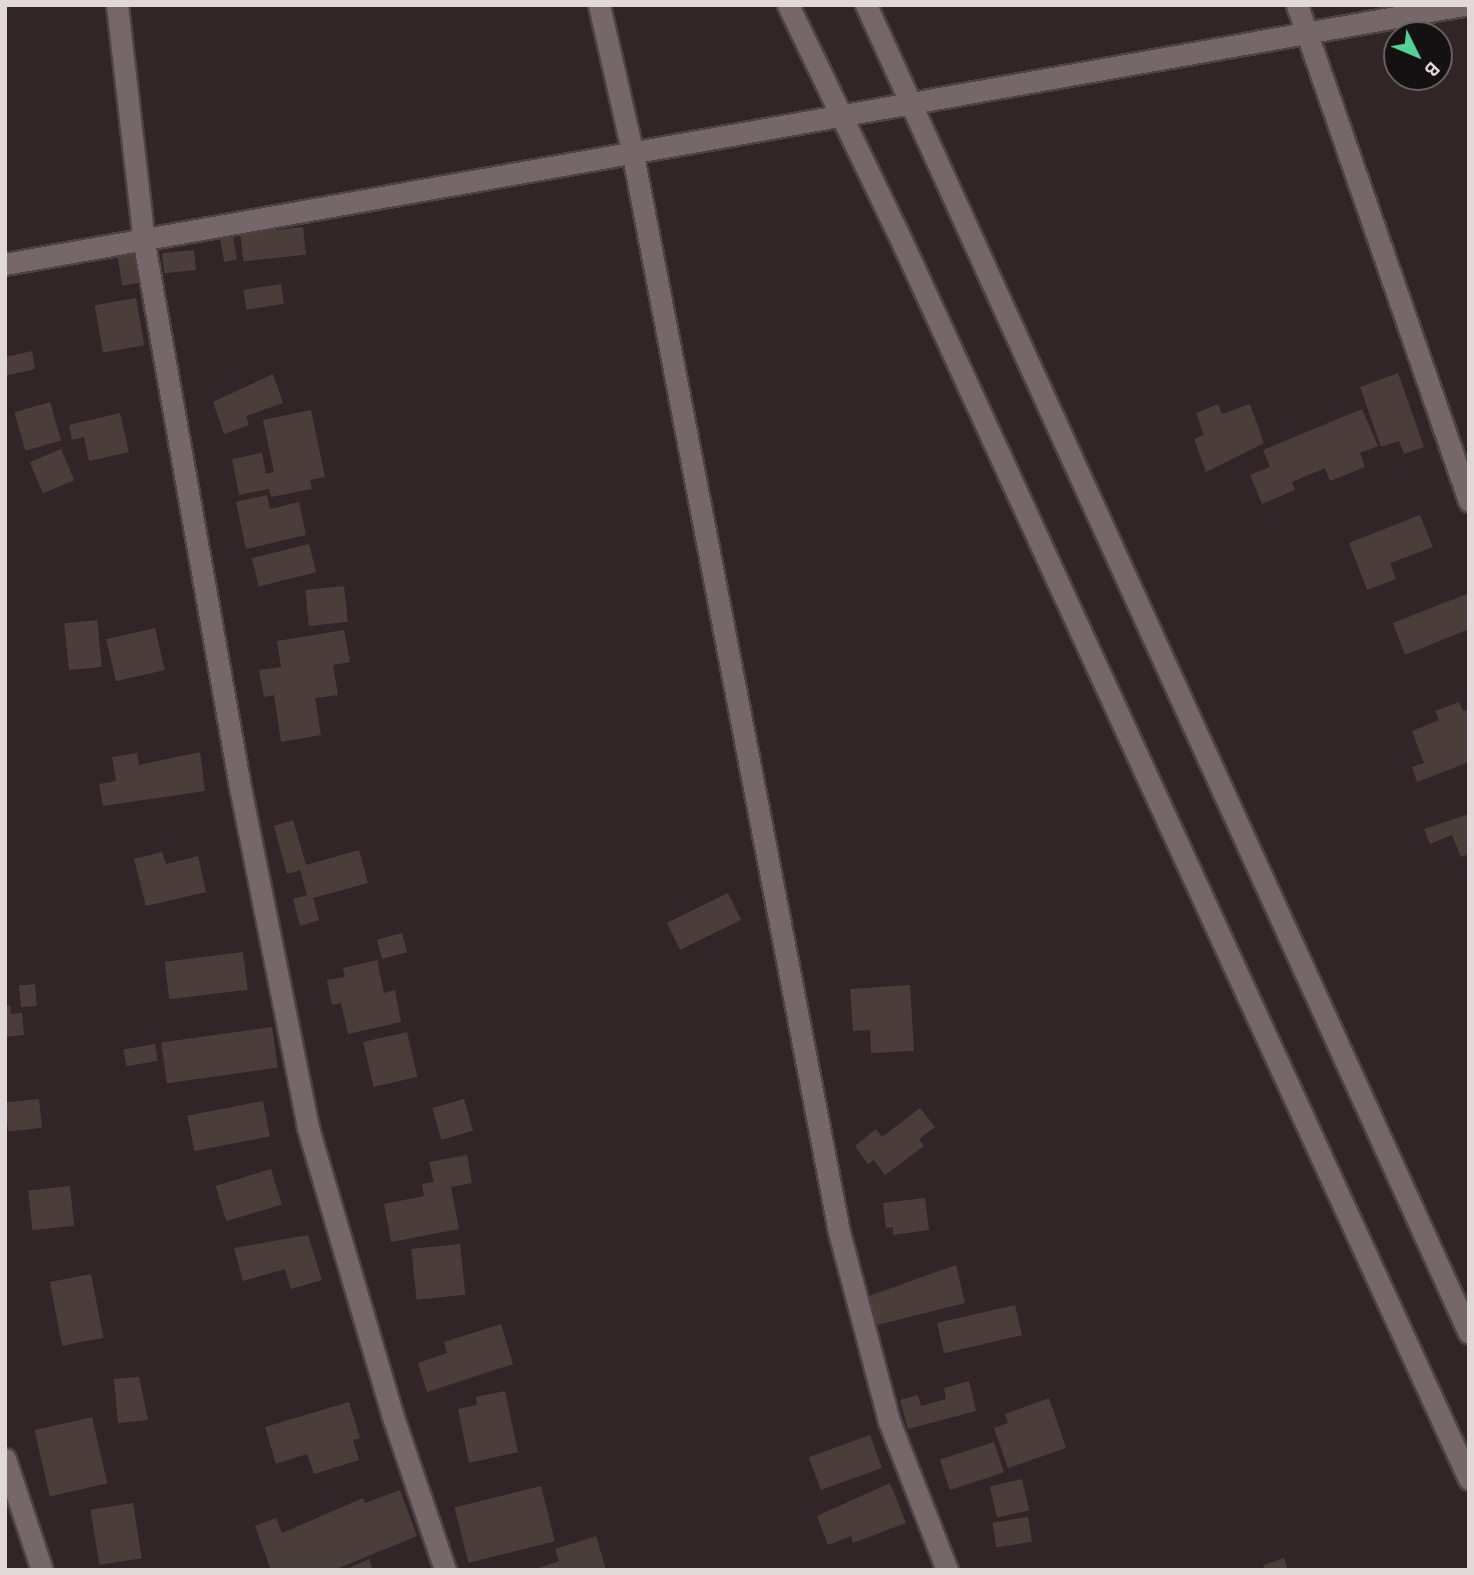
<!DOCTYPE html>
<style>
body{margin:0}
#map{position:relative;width:1474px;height:1575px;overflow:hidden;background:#312528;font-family:Cabin,sans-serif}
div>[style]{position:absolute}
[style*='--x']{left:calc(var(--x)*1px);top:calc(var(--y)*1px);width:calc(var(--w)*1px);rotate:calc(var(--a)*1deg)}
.building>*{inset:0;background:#4b3e3a;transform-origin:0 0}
.roads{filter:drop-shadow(2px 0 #4d4345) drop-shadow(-2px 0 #4d4345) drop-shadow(0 2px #4d4345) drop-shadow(0 -2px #4d4345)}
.street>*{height:21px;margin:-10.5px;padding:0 10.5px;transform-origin:10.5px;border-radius:10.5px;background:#75676a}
.secondary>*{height:21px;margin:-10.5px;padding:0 10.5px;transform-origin:10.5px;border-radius:10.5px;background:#75676a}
span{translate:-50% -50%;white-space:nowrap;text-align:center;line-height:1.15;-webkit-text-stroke:7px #151011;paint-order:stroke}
.frame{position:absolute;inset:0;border:7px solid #e1d8da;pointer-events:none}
.north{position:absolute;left:1383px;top:21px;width:70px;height:70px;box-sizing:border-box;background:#151011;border:2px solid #676061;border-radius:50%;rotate:133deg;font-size:19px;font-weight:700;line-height:28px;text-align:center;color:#e1d8da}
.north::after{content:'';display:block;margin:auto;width:24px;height:32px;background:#51d398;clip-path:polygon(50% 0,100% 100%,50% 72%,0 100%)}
</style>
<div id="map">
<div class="building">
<i style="left:303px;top:227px;width:28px;height:63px;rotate:84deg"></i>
<i style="left:233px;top:237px;width:23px;height:13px;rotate:80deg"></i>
<i style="left:194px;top:250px;width:20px;height:32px;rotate:84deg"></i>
<i style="left:135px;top:251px;width:32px;height:18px;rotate:81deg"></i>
<i style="left:281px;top:284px;width:20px;height:38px;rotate:81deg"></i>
<i style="left:136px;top:298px;width:48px;height:42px;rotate:80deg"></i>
<i style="clip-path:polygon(32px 351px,35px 369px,5px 376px,5px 357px)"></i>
<i style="clip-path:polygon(1398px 373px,1424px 447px,1404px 454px,1399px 441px,1381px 447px,1360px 387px)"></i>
<i style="clip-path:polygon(273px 374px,283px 403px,246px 416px,249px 425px,224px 434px,213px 402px)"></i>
<i style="left:50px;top:402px;width:40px;height:37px;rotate:74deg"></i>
<i style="clip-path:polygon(1218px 404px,1222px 414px,1250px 404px,1264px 443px,1206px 472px,1194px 439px,1204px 435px,1196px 413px)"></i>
<i style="clip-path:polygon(1362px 409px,1378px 446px,1360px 453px,1365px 467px,1330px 481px,1325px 468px,1292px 482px,1295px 490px,1262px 504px,1250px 475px,1270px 467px,1263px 450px)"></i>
<i style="clip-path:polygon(311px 410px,325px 477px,310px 480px,312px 489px,271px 497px,269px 489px,239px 495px,232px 459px,262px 453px,266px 474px,274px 472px,263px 420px)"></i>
<i style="clip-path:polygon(120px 413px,129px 452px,89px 461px,84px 437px,72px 440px,69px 425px)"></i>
<i style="left:61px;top:449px;width:34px;height:34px;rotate:67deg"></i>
<i style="clip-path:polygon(267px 495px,270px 509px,299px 502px,306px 535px,246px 549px,236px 502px)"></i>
<i style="clip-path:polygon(1420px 515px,1433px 547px,1390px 563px,1396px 579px,1367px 590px,1349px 543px)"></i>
<i style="left:309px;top:544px;width:29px;height:59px;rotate:76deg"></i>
<i style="left:344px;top:586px;width:36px;height:39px;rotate:84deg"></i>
<i style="clip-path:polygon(1469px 593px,1469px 629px,1405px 655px,1393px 623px)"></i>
<i style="left:97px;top:620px;width:47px;height:33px;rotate:84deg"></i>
<i style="left:155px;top:628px;width:43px;height:50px;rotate:77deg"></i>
<i style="clip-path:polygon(344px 630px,350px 662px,333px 665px,338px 695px,315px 698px,321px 735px,281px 742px,274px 695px,264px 697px,259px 670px,281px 667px,277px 641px)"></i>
<i style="clip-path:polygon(1459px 702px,1463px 711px,1469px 709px,1469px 762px,1417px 782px,1412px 767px,1424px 763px,1412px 731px,1439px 720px,1435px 711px)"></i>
<i style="clip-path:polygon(200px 752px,205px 791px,103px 806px,99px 784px,116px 781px,112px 757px,137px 753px,139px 765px)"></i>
<i style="clip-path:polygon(1469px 814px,1469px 854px,1461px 857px,1452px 835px,1430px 844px,1424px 829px)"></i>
<i style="clip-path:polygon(293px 820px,306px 865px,359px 850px,368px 883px,313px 898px,319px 920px,300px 926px,293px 899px,307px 895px,300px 870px,287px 874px,274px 826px)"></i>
<i style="clip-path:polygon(162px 852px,166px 864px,198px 856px,206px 892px,146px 906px,134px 859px)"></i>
<i style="left:728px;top:893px;width:30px;height:68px;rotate:64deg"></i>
<i style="left:402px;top:933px;width:20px;height:26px;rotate:75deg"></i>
<i style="left:243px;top:952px;width:38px;height:79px;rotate:83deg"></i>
<i style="clip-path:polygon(377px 960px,384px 993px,395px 990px,401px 1022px,348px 1034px,341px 1003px,332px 1005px,327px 980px,345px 977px,343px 968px)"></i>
<i style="left:35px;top:984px;width:22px;height:16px;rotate:85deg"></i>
<i style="clip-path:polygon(910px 985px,914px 1051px,871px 1053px,870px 1030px,853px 1031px,850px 989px)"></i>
<i style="clip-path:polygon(10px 1005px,11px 1014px,22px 1013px,24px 1035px,5px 1037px,5px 1006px)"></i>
<i style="left:272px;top:1027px;width:41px;height:112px;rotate:82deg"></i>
<i style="left:407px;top:1032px;width:46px;height:45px;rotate:77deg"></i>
<i style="left:155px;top:1044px;width:17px;height:32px;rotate:80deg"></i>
<i style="left:39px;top:1099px;width:29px;height:34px;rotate:84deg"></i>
<i style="left:464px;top:1099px;width:33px;height:33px;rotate:74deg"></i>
<i style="left:263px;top:1101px;width:36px;height:77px;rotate:79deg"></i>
<i style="clip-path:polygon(920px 1108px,935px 1127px,919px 1139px,924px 1146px,885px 1175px,874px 1160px,868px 1164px,855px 1146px,876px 1129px,882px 1137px)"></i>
<i style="clip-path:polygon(467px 1155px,472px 1183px,451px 1187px,459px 1229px,391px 1242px,384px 1204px,424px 1196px,422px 1184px,434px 1182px,429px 1162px)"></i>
<i style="left:271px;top:1169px;width:37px;height:58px;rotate:73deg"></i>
<i style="left:70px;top:1186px;width:40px;height:42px;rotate:84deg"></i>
<i style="clip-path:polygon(925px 1198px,929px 1230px,893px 1235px,893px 1227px,886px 1228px,883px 1203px)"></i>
<i style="clip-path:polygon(308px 1235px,322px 1280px,291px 1289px,285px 1269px,243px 1281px,234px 1248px)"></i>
<i style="left:460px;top:1244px;width:51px;height:49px;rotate:84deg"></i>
<i style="clip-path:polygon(956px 1265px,965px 1303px,874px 1326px,866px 1297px)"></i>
<i style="left:91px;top:1274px;width:65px;height:42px;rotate:79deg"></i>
<i style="left:1015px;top:1305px;width:31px;height:80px;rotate:77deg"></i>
<i style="clip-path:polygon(501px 1324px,513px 1364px,427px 1392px,418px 1363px,447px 1353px,444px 1342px)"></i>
<i style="clip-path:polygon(139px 1377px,148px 1420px,118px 1423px,114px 1379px)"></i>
<i style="clip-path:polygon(969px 1381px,976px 1411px,908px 1429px,900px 1400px,918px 1395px,921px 1406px,946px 1399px,944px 1388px)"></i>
<i style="clip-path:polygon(505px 1391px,518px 1452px,469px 1463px,458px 1409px,477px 1405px,476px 1397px)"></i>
<i style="clip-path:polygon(1049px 1398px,1066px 1448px,1008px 1468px,994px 1428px,1008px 1423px,1005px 1414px)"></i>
<i style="clip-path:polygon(349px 1402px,360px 1438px,353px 1440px,359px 1460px,314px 1474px,307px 1454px,276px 1464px,265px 1427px)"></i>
<i style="left:92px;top:1417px;width:68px;height:59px;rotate:77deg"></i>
<i style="left:870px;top:1435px;width:35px;height:65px;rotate:70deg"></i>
<i style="left:994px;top:1442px;width:32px;height:57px;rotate:72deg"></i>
<i style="left:1022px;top:1479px;width:32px;height:33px;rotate:77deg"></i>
<i style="clip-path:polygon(890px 1483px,906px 1523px,853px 1543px,851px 1536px,828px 1545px,817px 1516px)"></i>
<i style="left:541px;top:1486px;width:57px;height:89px;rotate:76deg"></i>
<i style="clip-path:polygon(400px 1490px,417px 1536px,334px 1570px,271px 1570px,255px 1526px,276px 1518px,282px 1533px,363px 1498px,365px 1503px)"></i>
<i style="left:133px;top:1503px;width:56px;height:43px;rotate:81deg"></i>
<i style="left:1028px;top:1517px;width:25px;height:36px;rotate:81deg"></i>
<i style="clip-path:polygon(596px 1536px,606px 1570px,533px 1570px,559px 1561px,555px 1549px)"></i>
<i style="clip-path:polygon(1284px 1558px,1288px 1570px,1265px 1570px,1263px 1565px)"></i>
<i style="clip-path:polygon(369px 1559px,373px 1570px,345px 1570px)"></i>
</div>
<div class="roads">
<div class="street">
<i style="--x:117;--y:5;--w:240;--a:83.5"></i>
<i style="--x:144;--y:243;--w:552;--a:79.99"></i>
<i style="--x:240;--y:787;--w:348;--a:78.7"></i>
<i style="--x:308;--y:1128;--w:298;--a:73.6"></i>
<i style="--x:392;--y:1414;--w:165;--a:71.2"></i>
<i style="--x:599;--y:5;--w:154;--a:77.2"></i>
<i style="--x:633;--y:155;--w:1097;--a:79.17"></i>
<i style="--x:839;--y:1232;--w:196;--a:75.2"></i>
<i style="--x:889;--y:1421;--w:160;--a:68.7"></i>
<i style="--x:1297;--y:5;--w:525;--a:70.87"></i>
<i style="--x:5;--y:1459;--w:117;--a:71.6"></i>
</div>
<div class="secondary">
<i style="--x:788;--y:5;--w:251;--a:64.3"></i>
<i style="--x:897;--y:231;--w:1373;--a:65.38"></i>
<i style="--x:866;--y:5;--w:1458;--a:65.58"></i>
<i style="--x:5;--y:264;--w:1482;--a:-10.07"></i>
</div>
</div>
<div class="frame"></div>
<div class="north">B</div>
</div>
